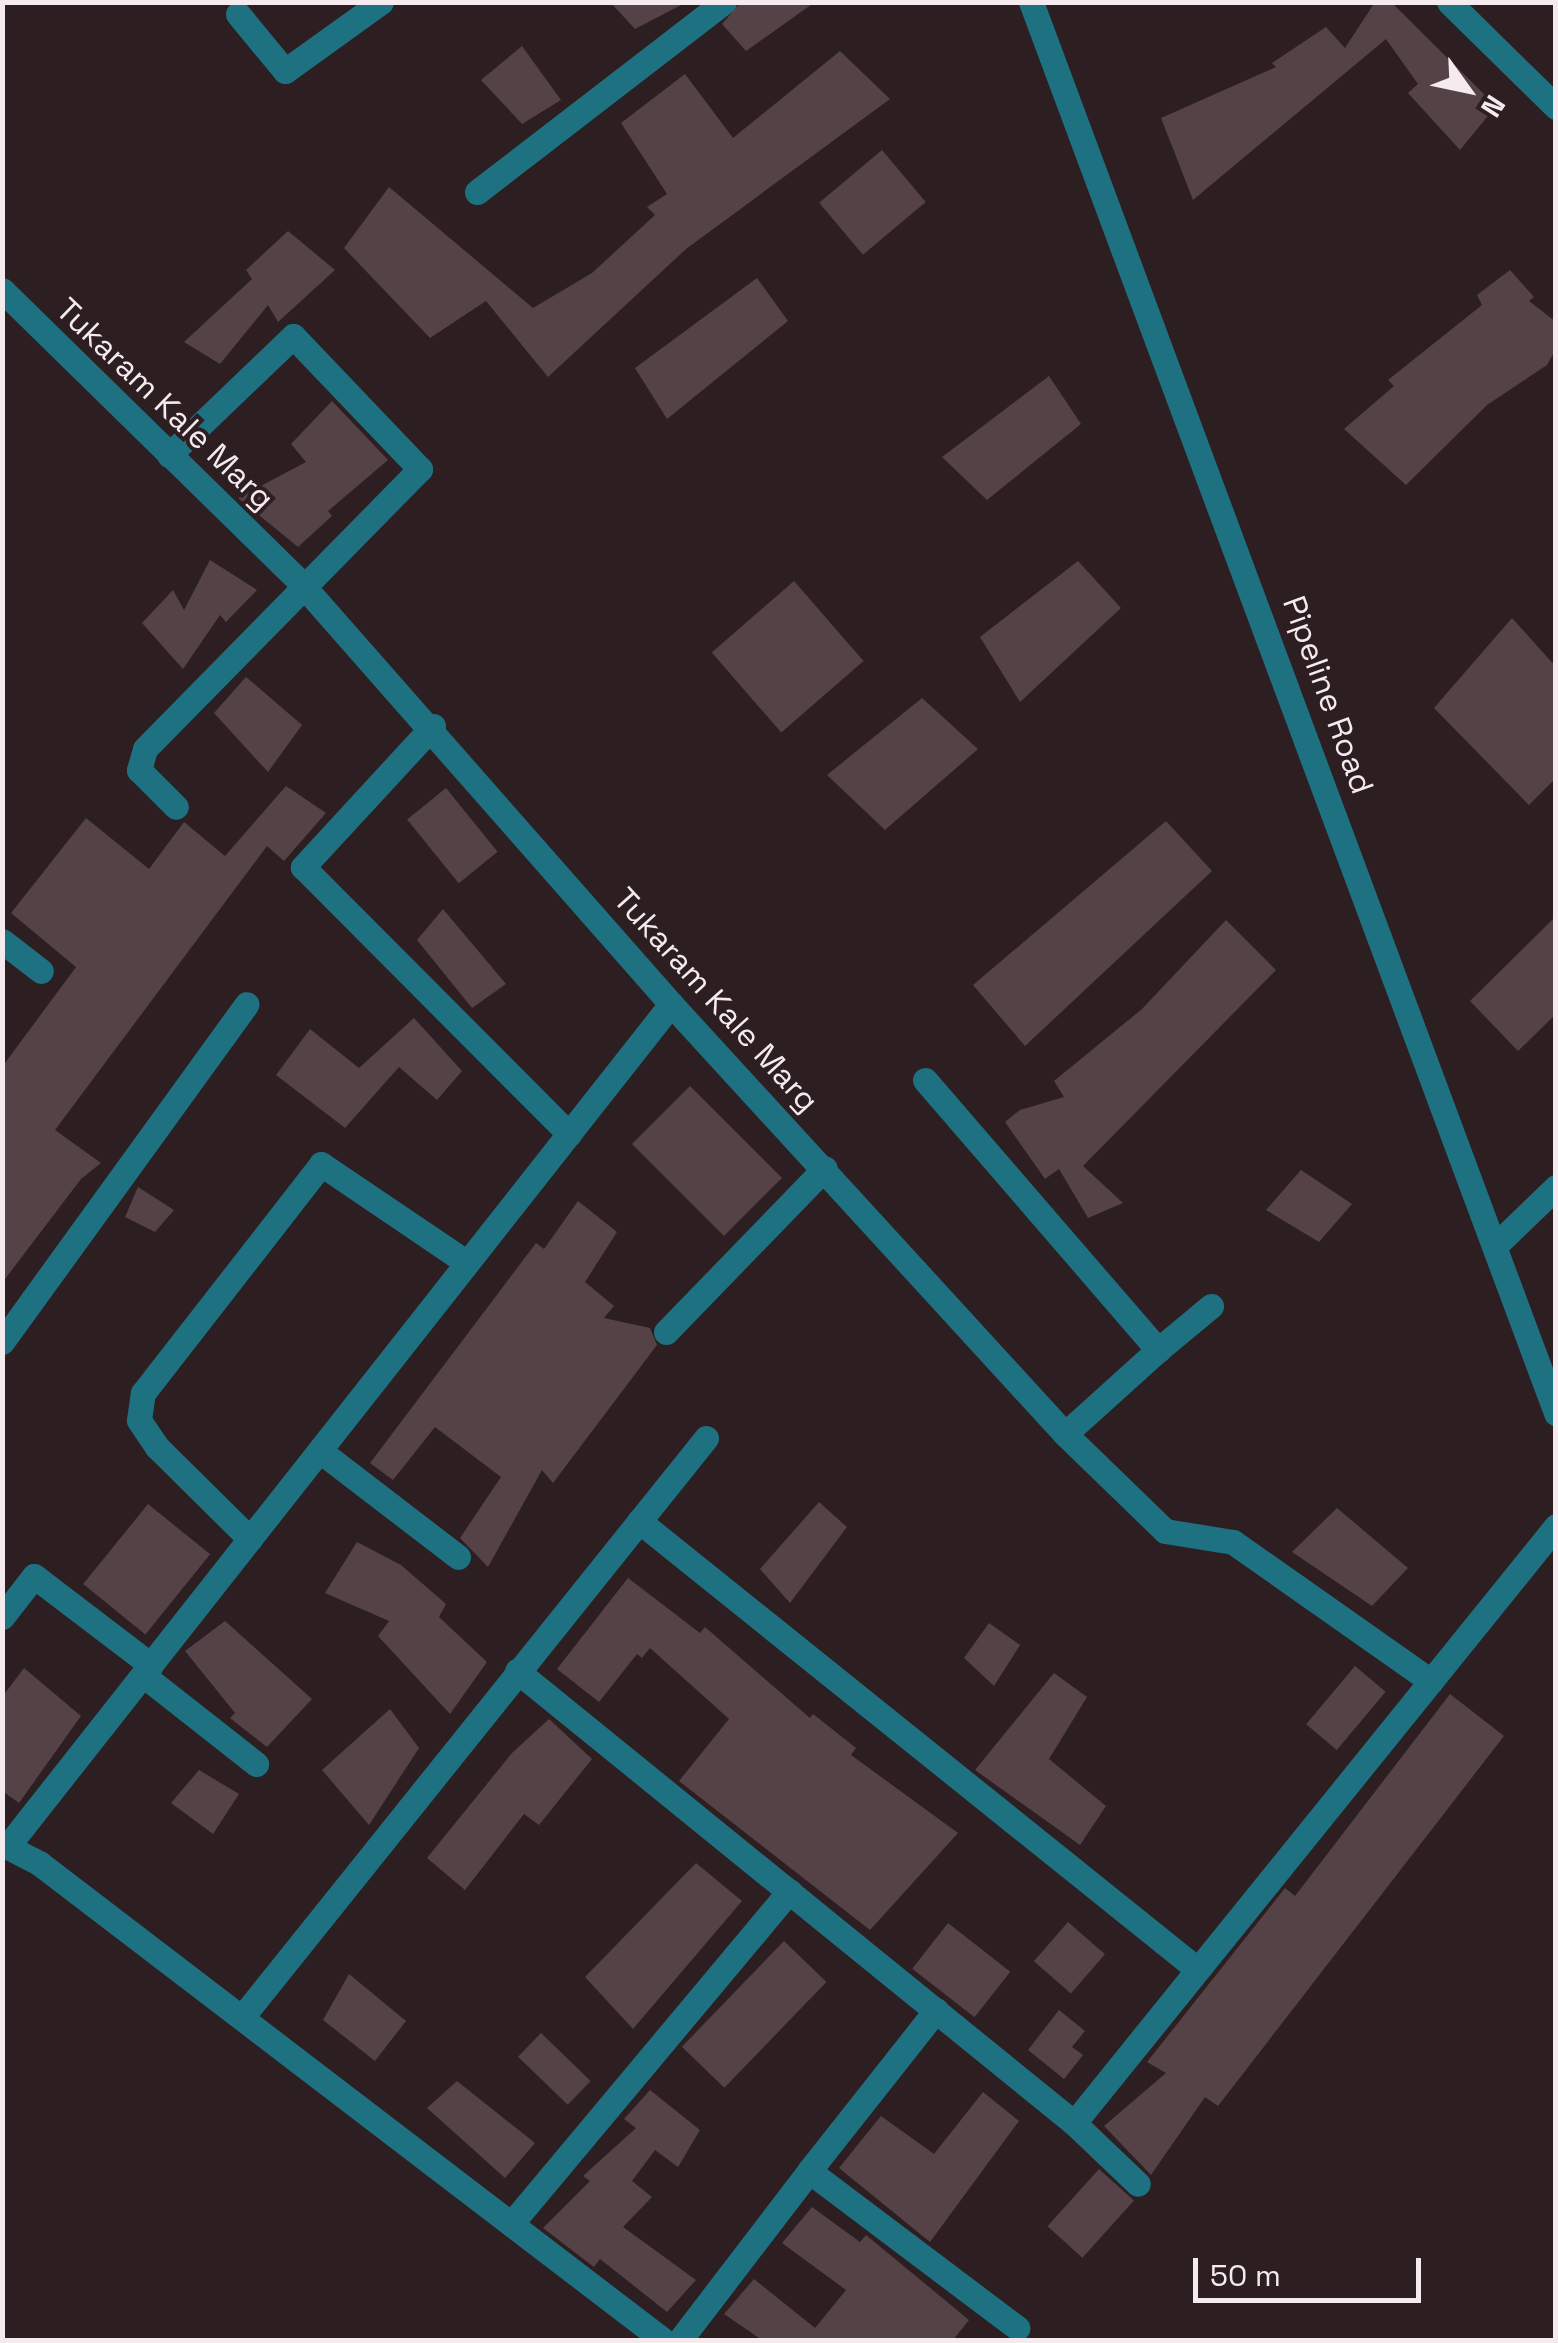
<!DOCTYPE html>
<style>
body{margin:0}
#map{position:relative;width:1558px;height:2343px;overflow:hidden;background:#2d1e22;font-family:"Space Grotesk",sans-serif}
div>[style]{position:absolute}
[style*='--x']{left:calc(var(--x)*1px);top:calc(var(--y)*1px);width:calc(var(--w)*1px);rotate:calc(var(--a)*1deg)}
.building>*{inset:0;background:#544247;transform-origin:0 0}
.minor>*{height:25px;margin:-12.5px;padding:0 12.5px;transform-origin:12.5px;border-radius:12.5px;background:#1e7180}
span{translate:-50% -50%;white-space:nowrap;text-align:center;line-height:1.15;-webkit-text-stroke:8px #2d1e22;paint-order:stroke}
.street-label{font-size:32px;color:#f5eaed}
.frame{position:absolute;inset:0;border:5px solid #f5eaed;pointer-events:none}
.north{position:absolute;left:1418px;top:40px;width:100px;height:100px;-webkit-text-stroke:8px #2d1e22;paint-order:stroke;rotate:123deg;font-size:28px;font-weight:700;line-height:40px;text-align:center;color:#f5eaed}
.north::after{content:'';display:block;margin:auto;width:35px;height:45px;background:#f5eaed;clip-path:polygon(50% 0,100% 100%,50% 72%,0 100%)}
.scale{position:absolute;left:1193px;top:2258px;width:228px;height:45px;box-sizing:border-box;border:5px solid #f5eaed;border-top:0;padding-left:12px;font-size:30px;line-height:35px;white-space:nowrap;color:#f5eaed;-webkit-text-stroke:8px #2d1e22;paint-order:stroke}
</style>
<div id="map">
<div class="building">
<i style="clip-path:polygon(610px 2px,687px 2px,635px 29px)"></i>
<i style="clip-path:polygon(741px 2px,815px 2px,746px 51px,722px 24px)"></i>
<i style="clip-path:polygon(1375px 2px,1391px 2px,1496px 106px,1460px 150px,1408px 93px,1418px 84px,1386px 39px,1193px 200px,1161px 118px,1276px 67px,1272px 63px,1326px 27px,1345px 48px)"></i>
<i style="clip-path:polygon(522px 46px,561px 100px,522px 124px,481px 80px)"></i>
<i style="clip-path:polygon(840px 51px,890px 99px,686px 249px,548px 377px,486px 301px,430px 338px,344px 248px,389px 187px,533px 308px,592px 273px,655px 215px,647px 207px,667px 194px,621px 123px,685px 74px,733px 138px)"></i>
<i style="left:882px;top:150px;width:68px;height:82px;rotate:50deg"></i>
<i style="clip-path:polygon(288px 231px,335px 270px,278px 322px,268px 305px,220px 364px,184px 342px,252px 279px,246px 270px)"></i>
<i style="clip-path:polygon(1510px 270px,1534px 297px,1529px 301px,1556px 322px,1556px 349px,1547px 365px,1487px 405px,1406px 485px,1344px 429px,1394px 386px,1388px 380px,1482px 305px,1477px 295px)"></i>
<i style="clip-path:polygon(757px 278px,788px 321px,667px 419px,635px 368px)"></i>
<i style="clip-path:polygon(1049px 376px,1081px 424px,987px 500px,942px 457px)"></i>
<i style="clip-path:polygon(332px 401px,388px 460px,328px 511px,332px 516px,298px 547px,238px 498px,306px 462px,291px 444px)"></i>
<i style="clip-path:polygon(210px 560px,257px 590px,226px 622px,220px 615px,183px 669px,142px 623px,173px 590px,184px 610px)"></i>
<i style="clip-path:polygon(1078px 561px,1121px 608px,1020px 702px,980px 637px)"></i>
<i style="left:794px;top:581px;width:106px;height:109px;rotate:49deg"></i>
<i style="clip-path:polygon(1512px 618px,1556px 667px,1556px 778px,1529px 805px,1434px 708px)"></i>
<i style="clip-path:polygon(246px 677px,302px 725px,268px 772px,214px 713px)"></i>
<i style="clip-path:polygon(922px 698px,978px 749px,885px 830px,827px 775px)"></i>
<i style="clip-path:polygon(286px 786px,326px 813px,284px 861px,267px 846px,55px 1130px,101px 1163px,81px 1179px,2px 1283px,2px 1067px,76px 967px,11px 913px,86px 818px,149px 869px,184px 822px,225px 856px)"></i>
<i style="left:446px;top:788px;width:82px;height:50px;rotate:51deg"></i>
<i style="clip-path:polygon(1166px 821px,1212px 871px,1025px 1046px,973px 985px)"></i>
<i style="clip-path:polygon(443px 909px,506px 984px,472px 1008px,417px 940px)"></i>
<i style="clip-path:polygon(1556px 916px,1556px 1014px,1518px 1051px,1470px 1001px)"></i>
<i style="clip-path:polygon(1226px 920px,1276px 970px,1083px 1166px,1123px 1203px,1088px 1218px,1059px 1169px,1045px 1179px,1005px 1122px,1020px 1110px,1064px 1097px,1054px 1081px,1142px 1009px)"></i>
<i style="clip-path:polygon(414px 1018px,462px 1071px,437px 1100px,399px 1067px,345px 1128px,276px 1075px,310px 1029px,359px 1068px)"></i>
<i style="left:690px;top:1086px;width:130px;height:82px;rotate:45deg"></i>
<i style="clip-path:polygon(1301px 1170px,1352px 1204px,1319px 1242px,1266px 1210px)"></i>
<i style="clip-path:polygon(138px 1187px,174px 1210px,155px 1232px,125px 1217px)"></i>
<i style="clip-path:polygon(578px 1201px,617px 1232px,585px 1282px,614px 1306px,604px 1318px,650px 1328px,657px 1345px,553px 1483px,542px 1470px,488px 1567px,460px 1538px,501px 1477px,435px 1427px,393px 1480px,370px 1463px,536px 1243px,544px 1249px)"></i>
<i style="clip-path:polygon(819px 1502px,847px 1527px,790px 1603px,760px 1569px)"></i>
<i style="left:148px;top:1504px;width:80px;height:103px;rotate:39deg"></i>
<i style="clip-path:polygon(1337px 1508px,1408px 1568px,1372px 1606px,1292px 1552px)"></i>
<i style="clip-path:polygon(357px 1542px,401px 1565px,446px 1604px,439px 1617px,487px 1662px,450px 1714px,378px 1636px,389px 1621px,325px 1593px)"></i>
<i style="clip-path:polygon(628px 1578px,700px 1633px,705px 1627px,810px 1718px,813px 1714px,856px 1748px,851px 1755px,958px 1833px,870px 1930px,679px 1781px,729px 1719px,650px 1648px,642px 1658px,637px 1654px,599px 1702px,557px 1669px)"></i>
<i style="clip-path:polygon(225px 1621px,312px 1699px,267px 1747px,230px 1718px,235px 1713px,185px 1651px)"></i>
<i style="clip-path:polygon(989px 1623px,1020px 1645px,994px 1686px,964px 1658px)"></i>
<i style="left:1355px;top:1666px;width:40px;height:76px;rotate:40deg"></i>
<i style="clip-path:polygon(24px 1668px,81px 1716px,19px 1803px,2px 1791px,2px 1697px)"></i>
<i style="clip-path:polygon(1054px 1673px,1087px 1697px,1049px 1759px,1106px 1806px,1080px 1845px,975px 1770px)"></i>
<i style="clip-path:polygon(1450px 1694px,1504px 1736px,1218px 2106px,1205px 2097px,1151px 2175px,1104px 2126px,1166px 2073px,1147px 2062px,1285px 1888px,1295px 1896px)"></i>
<i style="clip-path:polygon(390px 1709px,419px 1748px,369px 1825px,322px 1770px)"></i>
<i style="clip-path:polygon(549px 1719px,592px 1759px,539px 1825px,524px 1814px,465px 1890px,427px 1858px,512px 1753px)"></i>
<i style="clip-path:polygon(199px 1770px,239px 1794px,213px 1834px,171px 1803px)"></i>
<i style="clip-path:polygon(696px 1863px,742px 1901px,633px 2029px,585px 1977px)"></i>
<i style="left:1068px;top:1922px;width:49px;height:52px;rotate:41deg"></i>
<i style="left:948px;top:1923px;width:79px;height:58px;rotate:38deg"></i>
<i style="left:784px;top:1941px;width:59px;height:147px;rotate:44deg"></i>
<i style="clip-path:polygon(349px 1974px,406px 2021px,375px 2061px,323px 2020px)"></i>
<i style="clip-path:polygon(1059px 2010px,1085px 2031px,1072px 2047px,1083px 2055px,1064px 2079px,1028px 2050px)"></i>
<i style="left:541px;top:2033px;width:69px;height:33px;rotate:44deg"></i>
<i style="clip-path:polygon(457px 2081px,535px 2143px,505px 2178px,427px 2108px)"></i>
<i style="clip-path:polygon(650px 2090px,700px 2130px,678px 2167px,655px 2150px,632px 2181px,652px 2197px,623px 2227px,696px 2280px,667px 2312px,600px 2259px,594px 2267px,543px 2228px,590px 2181px,583px 2176px,636px 2128px,624px 2119px)"></i>
<i style="clip-path:polygon(983px 2092px,1019px 2121px,930px 2242px,839px 2168px,881px 2116px,934px 2154px)"></i>
<i style="left:1099px;top:2169px;width:47px;height:77px;rotate:42deg"></i>
<i style="clip-path:polygon(812px 2207px,860px 2242px,866px 2235px,969px 2320px,953px 2340px,762px 2340px,724px 2314px,754px 2279px,815px 2328px,846px 2290px,782px 2243px)"></i>
</div>
<div class="minor">
<i style="--x:1031;--y:2;--w:1506;--a:69.59"></i>
<i style="--x:1449;--y:2;--w:150;--a:44.5"></i>
<i style="--x:238;--y:14;--w:74;--a:50.5"></i>
<i style="--x:285;--y:71;--w:118;--a:-35.7"></i>
<i style="--x:477;--y:192;--w:312;--a:-37.6"></i>
<i style="--x:2;--y:290;--w:416;--a:44.4"></i>
<i style="--x:299;--y:581;--w:563;--a:48.67"></i>
<i style="--x:671;--y:1004;--w:583;--a:47.5"></i>
<i style="--x:1065;--y:1434;--w:139;--a:44.1"></i>
<i style="--x:1165;--y:1531;--w:69;--a:9.2"></i>
<i style="--x:1233;--y:1542;--w:242;--a:35.1"></i>
<i style="--x:169;--y:455;--w:172;--a:-43.8"></i>
<i style="--x:293;--y:336;--w:184;--a:46.3"></i>
<i style="--x:420;--y:469;--w:392;--a:134.5"></i>
<i style="--x:145;--y:749;--w:22;--a:106"></i>
<i style="--x:139;--y:770;--w:52;--a:45"></i>
<i style="--x:433;--y:726;--w:192;--a:132.7"></i>
<i style="--x:303;--y:867;--w:377;--a:45.1"></i>
<i style="--x:2;--y:941;--w:49;--a:37.6"></i>
<i style="--x:925;--y:1080;--w:357;--a:49.2"></i>
<i style="--x:1158;--y:1350;--w:125;--a:137.9"></i>
<i style="--x:1498;--y:1243;--w:81;--a:-44"></i>
<i style="--x:666;--y:1332;--w:228;--a:-45.9"></i>
<i style="--x:2;--y:1342;--w:417;--a:-54.1"></i>
<i style="--x:1158;--y:1350;--w:69;--a:-39.7"></i>
<i style="--x:320;--y:1451;--w:174;--a:37.5"></i>
<i style="--x:639;--y:1521;--w:716;--a:38.76"></i>
<i style="--x:250;--y:1539;--w:131;--a:-135.3"></i>
<i style="--x:157;--y:1447;--w:32;--a:-124"></i>
<i style="--x:139;--y:1420;--w:27;--a:-82"></i>
<i style="--x:143;--y:1393;--w:290;--a:-52.1"></i>
<i style="--x:321;--y:1164;--w:176;--a:34.1"></i>
<i style="--x:2;--y:1617;--w:52;--a:-52"></i>
<i style="--x:34;--y:1576;--w:147;--a:37.3"></i>
<i style="--x:517;--y:1671;--w:717;--a:39.06"></i>
<i style="--x:1074;--y:2123;--w:88;--a:43.6"></i>
<i style="--x:143;--y:1675;--w:144;--a:38.2"></i>
<i style="--x:2;--y:1844;--w:42;--a:27.2"></i>
<i style="--x:39;--y:1863;--w:785;--a:37.4"></i>
<i style="--x:7;--y:1847;--w:1073;--a:-51.77"></i>
<i style="--x:242;--y:2017;--w:742;--a:-51.29"></i>
<i style="--x:1074;--y:2123;--w:767;--a:-51.08"></i>
<i style="--x:809;--y:2171;--w:205;--a:-51.7"></i>
<i style="--x:511;--y:2224;--w:434;--a:-50.1"></i>
<i style="--x:680;--y:2340;--w:213;--a:-52.6"></i>
<i style="--x:809;--y:2171;--w:261;--a:37"></i>
</div>
<div class="street-label">
<span style="left:165px;top:404px;rotate:44deg">Tukaram Kale Marg</span>
<span style="left:1328px;top:695px;rotate:70deg">Pipeline Road</span>
<span style="left:716px;top:1000px;rotate:48deg">Tukaram Kale Marg</span>
</div>
<div class="frame"></div>
<div class="north">N</div>
<div class="scale">50 m</div>
</div>
